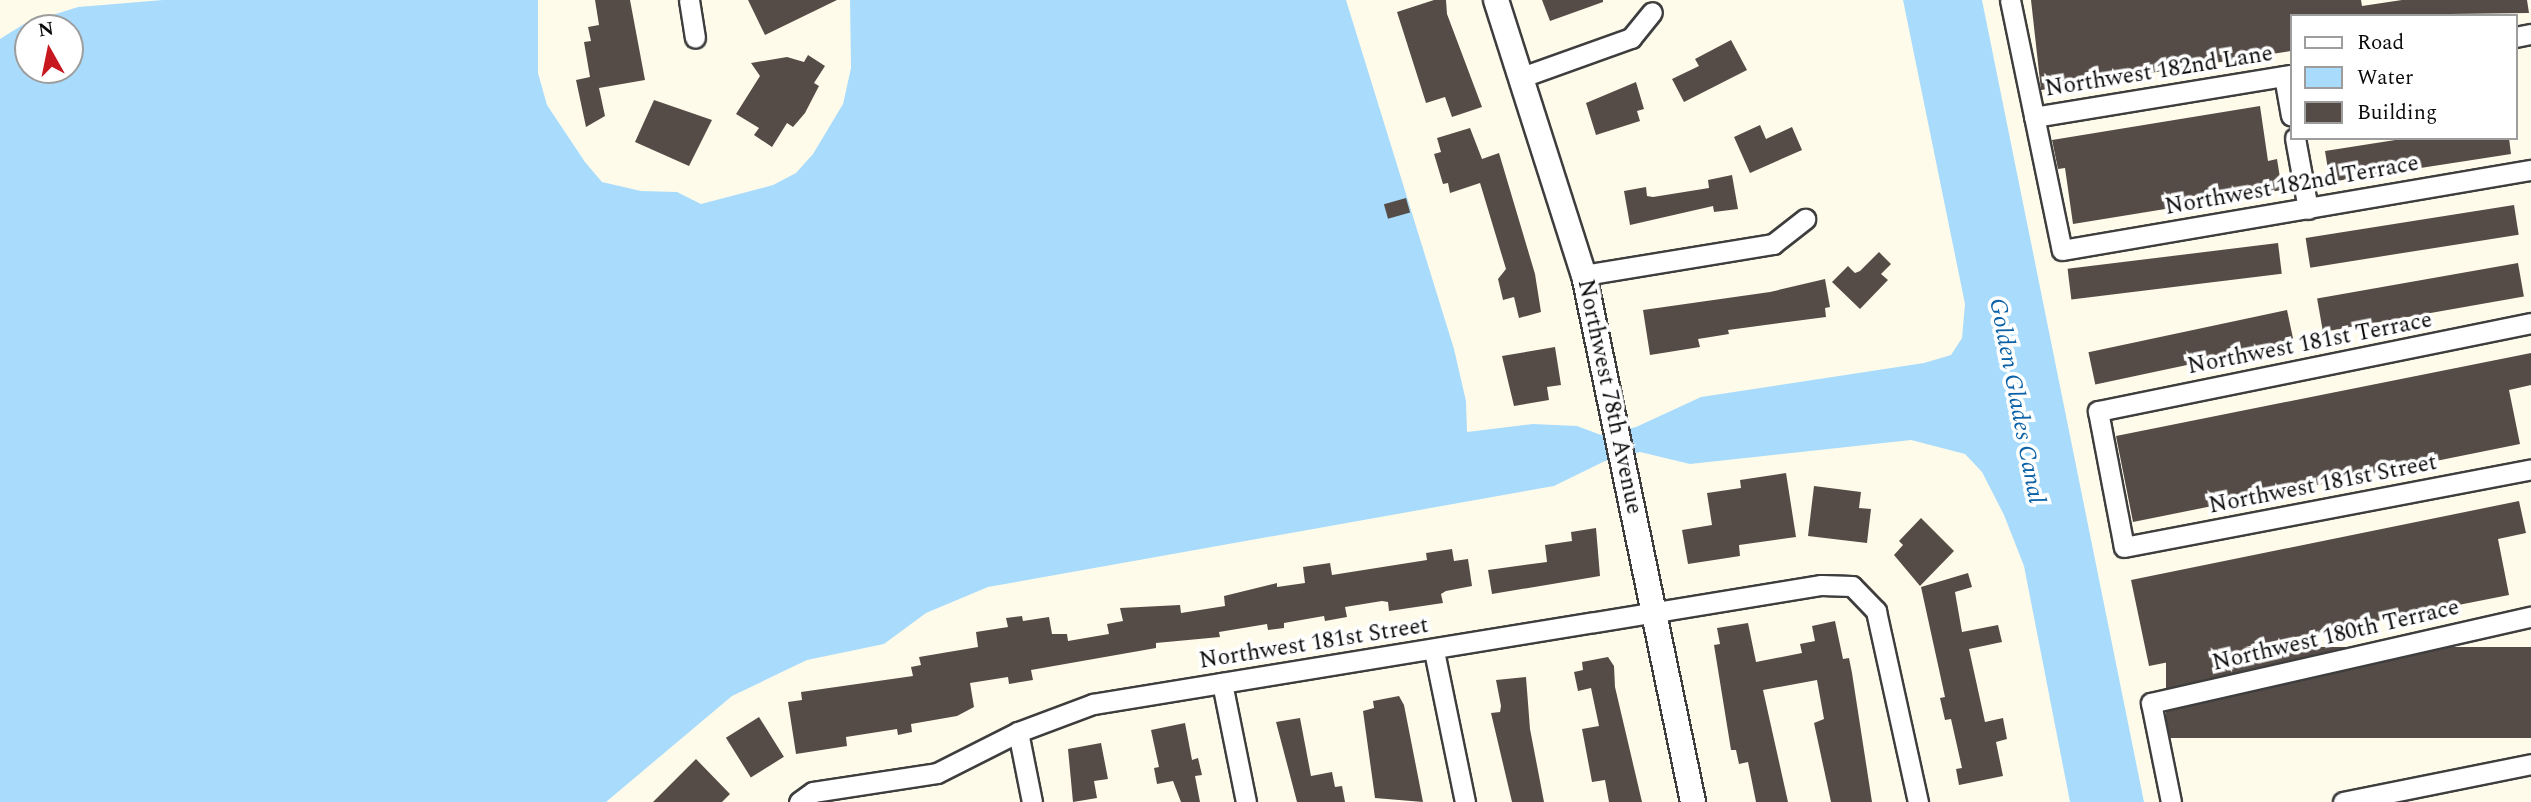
<!DOCTYPE html>
<style>
body{margin:0}
#map{position:relative;width:2531px;height:802px;overflow:hidden;background:#fffbea;font-family:Spectral,serif}
div>[style]{position:absolute}
[style*='--x']{left:calc(var(--x)*1px);top:calc(var(--y)*1px);width:calc(var(--w)*1px);rotate:calc(var(--a)*1deg)}
.water>*{inset:0;background:#a9dcfc}
.building>*{inset:0;background:#554c47;transform-origin:0 0}
.roads{filter:drop-shadow(2px 0 #3e3e3e) drop-shadow(-2px 0 #3e3e3e) drop-shadow(0 2px #3e3e3e) drop-shadow(0 -2px #3e3e3e)}
.minor>*{height:19px;margin:-9.5px;padding:0 9.5px;transform-origin:9.5px;border-radius:9.5px;background:#fff}
.tertiary>*{height:24px;margin:-12px;padding:0 12px;transform-origin:12px;border-radius:12px;background:#fff}
span{translate:-50% -50%;white-space:nowrap;text-align:center;line-height:1.15;-webkit-text-stroke:7px #fff;paint-order:stroke}
.street-label{font-size:23px;color:#0b0b0b}
.water-label{font-size:24px;color:#0b62a7;font-style:italic}
.legend{position:absolute;left:2290px;top:14px;width:228px;height:126px;box-sizing:border-box;background:#fff;border:2px solid #9d9d9d;margin:0;padding:9px 12px;list-style:none;font-size:21px;color:#0b0b0b}
.legend li{display:flex;align-items:center;gap:14px;height:35px}
.legend b{width:35px;border:2px solid #9d9d9d}
.north{position:absolute;left:14px;top:14px;width:70px;height:70px;box-sizing:border-box;background:#fff;border:2px solid #9d9d9d;border-radius:50%;rotate:351deg;font-size:19px;font-weight:700;line-height:28px;text-align:center;color:#0b0b0b}
.north::after{content:'';display:block;margin:auto;width:24px;height:32px;background:#c71820;clip-path:polygon(50% 0,100% 100%,50% 72%,0 100%)}
</style>
<div id="map">
<div class="water">
<i style="clip-path:polygon(evenodd,163px 0,538px 0,538px 73px,547px 105px,585px 162px,602px 182px,641px 191px,677px 192px,701px 204px,773px 185px,796px 173px,813px 154px,843px 104px,851px 68px,850px 0,1346px 0,1454px 349px,1466px 401px,1467px 432px,1533px 424px,1577px 426px,1601px 435px,1636px 427px,1701px 397px,1924px 363px,1951px 355px,1962px 338px,1965px 304px,1903px 0,1982px 0,2144px 802px,2070px 802px,2024px 566px,2004px 515px,1982px 472px,1965px 454px,1911px 440px,1690px 464px,1640px 452px,1605px 461px,1554px 486px,988px 587px,926px 613px,884px 644px,807px 660px,732px 696px,606px 802px,0 802px,0 39px,24px 24px,78px 7px,163px 0,28px 28px,70px 28px,70px 70px,28px 70px,28px 28px)"></i>
</div>
<div class="building">
<i style="clip-path:polygon(595px 0,630px 0,645px 80px,599px 88px,605px 116px,586px 127px,576px 80px,590px 77px,584px 42px,591px 41px,588px 27px,599px 25px)"></i>
<i style="clip-path:polygon(748px 0,837px 0,765px 35px)"></i>
<i style="clip-path:polygon(1434px 0,1446px 0,1447px 14px,1482px 107px,1452px 117px,1445px 97px,1426px 103px,1397px 12px)"></i>
<i style="clip-path:polygon(1542px 0,1603px 0,1603px 2px,1550px 21px)"></i>
<i style="clip-path:polygon(2031px 0,2361px 0,2362px 6px,2402px 0,2527px 0,2529px 13px,2291px 16px,2291px 51px,2041px 90px)"></i>
<i style="clip-path:polygon(1731px 40px,1747px 70px,1684px 102px,1672px 79px,1699px 66px,1695px 59px)"></i>
<i style="clip-path:polygon(808px 55px,825px 66px,814px 83px,819px 86px,805px 113px,793px 127px,787px 123px,772px 147px,754px 135px,759px 128px,736px 114px,760px 76px,751px 63px,787px 57px,804px 62px)"></i>
<i style="clip-path:polygon(1636px 82px,1644px 109px,1637px 111px,1640px 121px,1596px 135px,1586px 103px)"></i>
<i style="clip-path:polygon(654px 100px,712px 120px,689px 166px,635px 142px)"></i>
<i style="clip-path:polygon(2260px 106px,2268px 161px,2277px 159px,2282px 190px,2073px 224px,2065px 168px,2058px 169px,2052px 140px)"></i>
<i style="clip-path:polygon(1760px 125px,1766px 139px,1792px 127px,1802px 150px,1750px 173px,1734px 137px)"></i>
<i style="clip-path:polygon(1470px 128px,1482px 159px,1499px 153px,1535px 274px,1541px 312px,1519px 318px,1514px 297px,1503px 300px,1498px 279px,1506px 269px,1480px 183px,1450px 193px,1448px 183px,1443px 184px,1434px 154px,1441px 152px,1437px 138px)"></i>
<i style="clip-path:polygon(2408px 138px,2509px 138px,2511px 154px,2330px 182px,2325px 151px)"></i>
<i style="clip-path:polygon(1732px 175px,1738px 209px,1714px 212px,1713px 206px,1630px 225px,1624px 191px,1646px 187px,1647px 196px,1653px 197px,1709px 188px,1708px 180px)"></i>
<i style="left:1406px;top:198px;width:15px;height:23px;rotate:74deg"></i>
<i style="left:2514px;top:205px;width:30px;height:211px;rotate:81deg"></i>
<i style="left:2278px;top:243px;width:31px;height:212px;rotate:83deg"></i>
<i style="clip-path:polygon(1879px 252px,1891px 264px,1881px 274px,1888px 280px,1860px 309px,1832px 282px,1848px 266px,1855px 273px,1860px 271px)"></i>
<i style="left:2518px;top:263px;width:34px;height:204px;rotate:80deg"></i>
<i style="clip-path:polygon(1825px 279px,1830px 307px,1825px 308px,1826px 317px,1728px 330px,1729px 334px,1698px 339px,1700px 347px,1650px 355px,1643px 310px,1770px 292px)"></i>
<i style="left:2287px;top:310px;width:33px;height:203px;rotate:78deg"></i>
<i style="clip-path:polygon(1555px 347px,1561px 385px,1547px 387px,1549px 400px,1514px 406px,1502px 356px)"></i>
<i style="clip-path:polygon(2531px 353px,2531px 385px,2509px 390px,2520px 444px,2133px 522px,2116px 436px)"></i>
<i style="clip-path:polygon(1786px 473px,1796px 537px,1739px 545px,1740px 556px,1688px 564px,1682px 530px,1712px 525px,1707px 493px,1741px 488px,1740px 480px)"></i>
<i style="clip-path:polygon(1814px 486px,1861px 492px,1859px 508px,1871px 509px,1867px 543px,1808px 536px)"></i>
<i style="clip-path:polygon(2519px 501px,2526px 533px,2498px 539px,2509px 595px,2149px 666px,2131px 580px)"></i>
<i style="clip-path:polygon(1921px 518px,1954px 551px,1920px 586px,1894px 555px,1903px 545px,1899px 541px)"></i>
<i style="clip-path:polygon(1596px 528px,1600px 576px,1492px 594px,1488px 570px,1547px 562px,1545px 545px,1572px 541px,1571px 532px)"></i>
<i style="clip-path:polygon(1452px 549px,1454px 561px,1468px 559px,1472px 586px,1446px 591px,1441px 594px,1443px 603px,1389px 611px,1388px 602px,1382px 601px,1345px 607px,1347px 617px,1325px 621px,1324px 616px,1284px 623px,1284px 628px,1268px 630px,1267px 624px,1219px 632px,1220px 637px,1156px 643px,1156px 648px,1031px 670px,1033px 680px,1009px 684px,1008px 677px,970px 683px,974px 707px,957px 716px,911px 724px,912px 732px,898px 735px,897px 729px,846px 737px,847px 746px,796px 754px,788px 702px,802px 700px,801px 692px,913px 676px,911px 667px,921px 665px,919px 657px,978px 647px,976px 632px,1008px 627px,1006px 618px,1022px 616px,1023px 621px,1049px 617px,1052px 634px,1067px 634px,1068px 641px,1109px 634px,1107px 624px,1123px 621px,1120px 608px,1180px 605px,1181px 613px,1225px 606px,1224px 596px,1277px 583px,1277px 587px,1305px 583px,1303px 567px,1330px 563px,1332px 575px,1427px 560px,1426px 553px)"></i>
<i style="clip-path:polygon(1968px 573px,1972px 587px,1955px 592px,1962px 632px,1998px 625px,2002px 642px,1969px 649px,1985px 722px,2003px 718px,2007px 739px,1996px 742px,2003px 776px,1959px 785px,1956px 769px,1962px 768px,1951px 719px,1945px 720px,1940px 698px,1945px 697px,1921px 587px)"></i>
<i style="clip-path:polygon(1835px 621px,1843px 659px,1849px 658px,1852px 673px,1872px 802px,1831px 802px,1814px 723px,1824px 719px,1817px 680px,1763px 690px,1788px 802px,1756px 802px,1748px 762px,1739px 764px,1736px 750px,1731px 750px,1714px 645px,1720px 644px,1717px 628px,1748px 623px,1756px 662px,1802px 653px,1800px 644px,1815px 641px,1812px 626px)"></i>
<i style="left:2531px;top:647px;width:91px;height:365px;rotate:90deg"></i>
<i style="clip-path:polygon(1608px 657px,1614px 666px,1615px 687px,1642px 802px,1609px 802px,1605px 780px,1592px 782px,1582px 729px,1599px 726px,1591px 688px,1578px 691px,1574px 672px,1583px 670px,1582px 662px)"></i>
<i style="clip-path:polygon(1526px 677px,1530px 729px,1544px 802px,1512px 802px,1491px 713px,1500px 712px,1501px 706px,1496px 680px)"></i>
<i style="clip-path:polygon(1399px 696px,1404px 705px,1423px 802px,1375px 798px,1363px 711px,1374px 708px,1373px 701px)"></i>
<i style="left:759px;top:717px;width:47px;height:39px;rotate:58deg"></i>
<i style="clip-path:polygon(1300px 718px,1311px 776px,1332px 772px,1335px 787px,1342px 786px,1345px 802px,1297px 802px,1276px 722px)"></i>
<i style="clip-path:polygon(1185px 723px,1192px 760px,1198px 758px,1202px 775px,1195px 776px,1200px 802px,1181px 802px,1173px 781px,1157px 784px,1154px 768px,1159px 767px,1151px 730px)"></i>
<i style="clip-path:polygon(1101px 743px,1108px 779px,1094px 781px,1097px 798px,1073px 802px,1068px 749px)"></i>
<i style="clip-path:polygon(696px 759px,730px 794px,722px 802px,653px 802px)"></i>
</div>
<div class="roads">
<div class="minor">
<i style="--x:689;--y:0;--w:38;--a:81"></i>
<i style="--x:2010;--y:0;--w:255;--a:78.3"></i>
<i style="--x:2062;--y:250;--w:476;--a:-9.7"></i>
<i style="--x:2515;--y:37;--w:16;--a:-11"></i>
<i style="--x:2284;--y:76;--w:40;--a:80"></i>
<i style="--x:1522;--y:77;--w:116;--a:-19.7"></i>
<i style="--x:1631;--y:38;--w:33;--a:-51"></i>
<i style="--x:2034;--y:117;--w:260;--a:-9.3"></i>
<i style="--x:2295;--y:138;--w:72;--a:79.6"></i>
<i style="--x:1584;--y:275;--w:192;--a:-9.3"></i>
<i style="--x:1773;--y:244;--w:41;--a:-38"></i>
<i style="--x:2531;--y:323;--w:442;--a:168.5"></i>
<i style="--x:2098;--y:411;--w:138;--a:79.2"></i>
<i style="--x:2124;--y:547;--w:414;--a:-10.8"></i>
<i style="--x:1434;--y:651;--w:154;--a:78.4"></i>
<i style="--x:1222;--y:683;--w:121;--a:78.6"></i>
<i style="--x:1018;--y:732;--w:71;--a:78.7"></i>
<i style="--x:799;--y:802;--w:17;--a:-36"></i>
<i style="--x:813;--y:792;--w:125;--a:-8.7"></i>
<i style="--x:937;--y:773;--w:91;--a:-26.8"></i>
<i style="--x:1018;--y:732;--w:80;--a:-20.5"></i>
<i style="--x:1093;--y:704;--w:738;--a:-9.28"></i>
<i style="--x:1821;--y:585;--w:31;--a:2"></i>
<i style="--x:1852;--y:586;--w:35;--a:46"></i>
<i style="--x:1876;--y:611;--w:196;--a:77.6"></i>
<i style="--x:2171;--y:802;--w:101;--a:-101.4"></i>
<i style="--x:2151;--y:703;--w:390;--a:-12.8"></i>
<i style="--x:2343;--y:802;--w:192;--a:-11.4"></i>
</div>
<div class="tertiary">
<i style="--x:1496;--y:0;--w:289;--a:72.3"></i>
<i style="--x:1584;--y:275;--w:538;--a:78.31"></i>
</div>
</div>
<div class="street-label">
<span style="left:2159px;top:72px;rotate:-9deg">Northwest 182nd Lane</span>
<span style="left:2292px;top:186px;rotate:-10deg">Northwest 182nd Terrace</span>
<span style="left:2310px;top:344px;rotate:-11deg">Northwest 181st Terrace</span>
<span style="left:1609px;top:397px;rotate:78deg">Northwest 78th Avenue</span>
<span style="left:2323px;top:485px;rotate:-11deg">Northwest 181st Street</span>
<span style="left:2336px;top:636px;rotate:-13deg">Northwest 180th Terrace</span>
<span style="left:1314px;top:644px;rotate:-9deg">Northwest 181st Street</span>
</div>
<div class="water-label">
<span style="left:2016px;top:401px;rotate:79deg">Golden Glades Canal</span>
</div>
<ul class="legend">
<li><b style="height:9px;background:#fff"></b>Road</li>
<li><b style="height:19px;background:#a9dcfc"></b>Water</li>
<li><b style="height:19px;background:#554c47"></b>Building</li>
</ul>
<div class="north">N</div>
</div>
